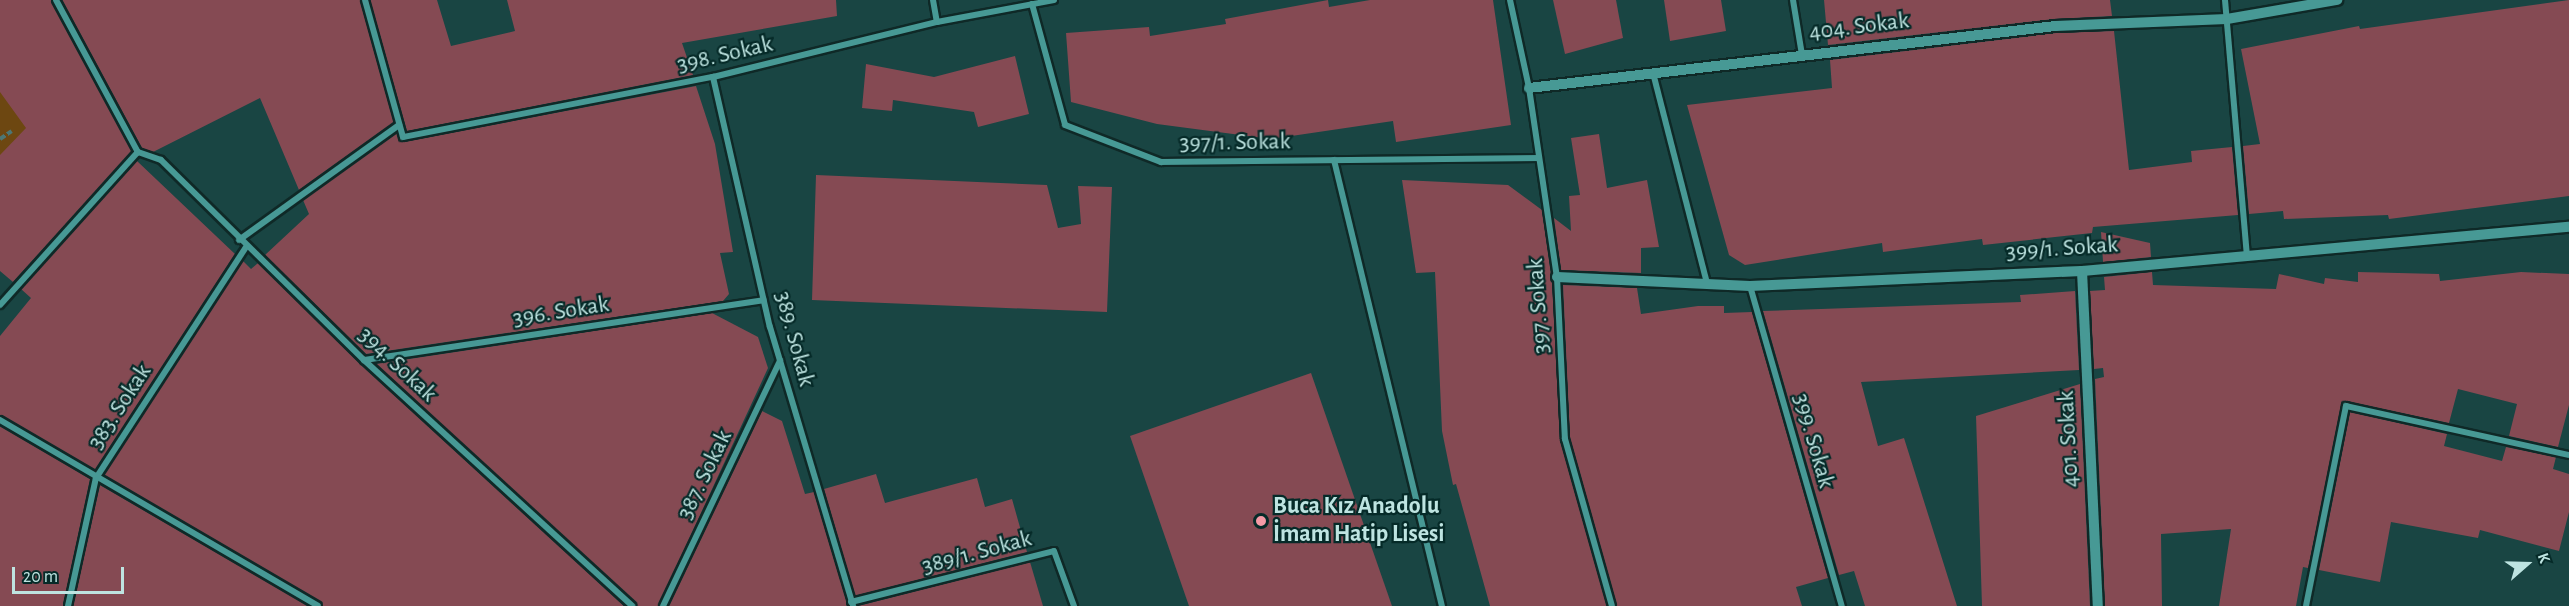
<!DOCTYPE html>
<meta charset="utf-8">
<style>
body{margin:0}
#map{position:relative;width:2569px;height:606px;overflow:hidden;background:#194543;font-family:"Alegreya Sans",sans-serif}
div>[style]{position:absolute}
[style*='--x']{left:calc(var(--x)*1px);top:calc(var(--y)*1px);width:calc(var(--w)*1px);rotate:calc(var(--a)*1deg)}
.green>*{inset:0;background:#6d4711}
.building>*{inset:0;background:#854a53}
.path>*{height:4px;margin-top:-2px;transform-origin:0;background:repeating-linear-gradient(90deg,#4c7774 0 6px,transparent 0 9px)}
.roads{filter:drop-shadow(2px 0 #0f2927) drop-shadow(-2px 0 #0f2927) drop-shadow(0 2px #0f2927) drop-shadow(0 -2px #0f2927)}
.minor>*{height:6px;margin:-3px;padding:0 3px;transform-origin:3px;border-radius:3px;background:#479995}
.tertiary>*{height:10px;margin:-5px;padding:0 5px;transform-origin:5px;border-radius:5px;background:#479995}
.dots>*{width:16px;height:16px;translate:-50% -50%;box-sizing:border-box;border:3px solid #052a28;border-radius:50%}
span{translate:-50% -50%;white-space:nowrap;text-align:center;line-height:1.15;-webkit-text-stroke:4.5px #052a28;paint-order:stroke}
.street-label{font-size:24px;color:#bee4e1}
.poi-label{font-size:24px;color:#bee4e1;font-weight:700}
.left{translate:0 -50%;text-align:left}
.north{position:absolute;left:2497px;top:534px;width:60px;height:60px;-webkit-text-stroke:4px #052a28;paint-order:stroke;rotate:70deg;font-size:16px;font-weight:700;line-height:24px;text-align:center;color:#bee4e1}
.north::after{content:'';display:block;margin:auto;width:21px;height:27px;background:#bee4e1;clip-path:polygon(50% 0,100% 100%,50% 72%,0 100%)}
.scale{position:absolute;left:12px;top:567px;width:112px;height:27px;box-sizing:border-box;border:3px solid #bee4e1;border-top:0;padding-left:8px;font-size:18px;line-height:21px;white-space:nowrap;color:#bee4e1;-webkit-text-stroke:4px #052a28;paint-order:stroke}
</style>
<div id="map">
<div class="green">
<i style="clip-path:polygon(0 83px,28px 125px,0 188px)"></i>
</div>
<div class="building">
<i style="clip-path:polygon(0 0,51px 0,132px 151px,13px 282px,0 271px,0 155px,26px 128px,0 92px)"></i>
<i style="clip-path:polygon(62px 0,360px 0,394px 122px,299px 190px,260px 98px,153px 152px,142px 148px)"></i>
<i style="clip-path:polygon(370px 0,437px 0,451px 46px,515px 31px,507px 0,836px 0,837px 16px,682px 43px,693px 75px,407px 131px)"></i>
<i style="clip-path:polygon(1328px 0,1329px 7px,1370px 0,1493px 0,1511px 125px,1396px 142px,1393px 121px,1271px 139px,1157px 124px,1071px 102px,1066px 33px,1149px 27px,1150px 36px,1226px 24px,1225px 19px)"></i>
<i style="clip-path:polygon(1553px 0,1616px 0,1623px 38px,1565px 54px)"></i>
<i style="clip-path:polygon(1664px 0,1721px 0,1726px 31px,1670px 41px)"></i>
<i style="clip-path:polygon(1824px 0,2110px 0,2112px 16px,2054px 19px,1828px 45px)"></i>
<i style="clip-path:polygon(2569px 0,2569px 196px,2389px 219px,2388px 215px,2284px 219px,2283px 211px,2249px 214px,2243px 146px,2260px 144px,2241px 49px,2359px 26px,2360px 29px)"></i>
<i style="clip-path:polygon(2114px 31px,2129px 170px,2192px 162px,2191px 151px,2232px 147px,2238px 215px,2093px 227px,2092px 233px,1983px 245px,1982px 239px,1883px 252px,1882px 243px,1745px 265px,1729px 255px,1687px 105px,1832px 88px,1830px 60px,2056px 33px)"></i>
<i style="clip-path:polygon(1015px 56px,1029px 114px,978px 127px,974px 112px,893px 100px,892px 111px,862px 108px,866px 64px,934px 77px)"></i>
<i style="clip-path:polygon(696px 86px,715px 144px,733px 252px,720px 253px,729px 294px,723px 301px,366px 354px,265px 255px,309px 214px,303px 200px,397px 133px,404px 142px)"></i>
<i style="clip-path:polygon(1599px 134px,1607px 188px,1647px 180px,1659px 247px,1641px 248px,1641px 273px,1561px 270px,1554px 218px,1571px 231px,1569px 196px,1580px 195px,1571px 138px)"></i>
<i style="clip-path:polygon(137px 161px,235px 254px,95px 470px,0 415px,0 336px,31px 298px,21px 289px)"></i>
<i style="clip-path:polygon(816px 175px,1047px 185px,1058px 228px,1081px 224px,1078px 186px,1112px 187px,1107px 312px,812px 300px)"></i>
<i style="clip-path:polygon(1402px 180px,1508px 185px,1542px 210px,1552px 282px,1560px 440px,1607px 606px,1490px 606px,1456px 484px,1453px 485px,1442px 431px,1435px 272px,1416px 273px)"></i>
<i style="clip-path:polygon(2101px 232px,2150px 243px,2151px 257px,2103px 262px)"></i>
<i style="clip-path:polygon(243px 261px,251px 269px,258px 263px,360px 364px,624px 606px,323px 606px,104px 475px)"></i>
<i style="clip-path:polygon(2152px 272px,2153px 285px,2276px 289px,2279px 274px,2324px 284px,2325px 278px,2358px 282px,2358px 272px,2439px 274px,2440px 281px,2521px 272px,2569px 274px,2569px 405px,2558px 447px,2509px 436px,2517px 404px,2458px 389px,2449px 423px,2344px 401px,2308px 568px,2303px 567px,2296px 606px,2219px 606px,2231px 529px,2161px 534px,2162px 606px,2105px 606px,2095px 379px,2104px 377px,2103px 368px,2094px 369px,2090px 291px,2105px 290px,2104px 277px)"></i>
<i style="clip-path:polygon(1563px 285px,1637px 288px,1641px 314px,1698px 306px,1724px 306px,1724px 313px,1752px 312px,1828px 578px,1796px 587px,1802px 606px,1617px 606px,1570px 438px)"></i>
<i style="clip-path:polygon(2075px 291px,2079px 370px,1861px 382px,1878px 446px,1904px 438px,1957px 606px,1865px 606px,1854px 571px,1839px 575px,1763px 311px,2021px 302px,2020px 295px)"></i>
<i style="clip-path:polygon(712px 313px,758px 337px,768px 368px,658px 606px,637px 606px,376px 364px)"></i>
<i style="clip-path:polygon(1311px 373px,1392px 606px,1189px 606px,1130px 436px)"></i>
<i style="clip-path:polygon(2080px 384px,2090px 606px,1982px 606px,1976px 416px)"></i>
<i style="clip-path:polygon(762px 411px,782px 421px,805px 494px,814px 492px,848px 606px,669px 606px)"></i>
<i style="clip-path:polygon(2350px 412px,2447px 434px,2444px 446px,2502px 461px,2506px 447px,2556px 457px,2553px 469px,2569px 474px,2569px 512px,2559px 551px,2480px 530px,2478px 538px,2391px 522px,2380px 582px,2319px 570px)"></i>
<i style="clip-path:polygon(0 426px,90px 479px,63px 606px,0 606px)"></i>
<i style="clip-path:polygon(876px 474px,885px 503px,977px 478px,985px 507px,1012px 499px,1027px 552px,855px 596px,824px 489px)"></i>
<i style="clip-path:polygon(100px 485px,308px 606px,73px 606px)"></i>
<i style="clip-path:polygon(1030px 562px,1043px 606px,858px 606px)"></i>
</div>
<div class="path">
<i style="--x:0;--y:139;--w:14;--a:-34"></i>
</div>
<div class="roads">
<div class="minor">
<i style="--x:56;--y:0;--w:173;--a:61.7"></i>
<i style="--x:138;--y:152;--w:24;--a:19"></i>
<i style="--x:161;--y:160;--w:285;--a:44.6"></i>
<i style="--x:364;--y:360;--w:364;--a:42.5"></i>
<i style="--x:365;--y:0;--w:142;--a:74.5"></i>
<i style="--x:403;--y:137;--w:316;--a:-11"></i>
<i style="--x:713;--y:77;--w:231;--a:-13.8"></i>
<i style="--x:937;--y:22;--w:119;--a:-10.6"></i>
<i style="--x:933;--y:0;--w:22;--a:80"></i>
<i style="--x:1510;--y:0;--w:90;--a:77.8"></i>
<i style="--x:1529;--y:88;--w:191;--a:81.6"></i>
<i style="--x:1557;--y:277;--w:162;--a:87.2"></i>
<i style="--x:1565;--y:439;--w:173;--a:74.3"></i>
<i style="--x:1793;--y:0;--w:56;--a:80.7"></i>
<i style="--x:2225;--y:0;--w:257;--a:85.1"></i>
<i style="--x:1032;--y:4;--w:125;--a:74.7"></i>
<i style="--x:1065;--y:125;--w:103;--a:21.1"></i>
<i style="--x:1161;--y:162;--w:377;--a:-0.6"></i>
<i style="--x:1653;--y:73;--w:218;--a:75.6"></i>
<i style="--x:713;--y:77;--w:256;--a:77.2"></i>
<i style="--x:770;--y:327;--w:291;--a:73.4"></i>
<i style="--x:1334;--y:160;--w:459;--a:76.4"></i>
<i style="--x:239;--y:240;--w:197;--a:-35.7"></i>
<i style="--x:1750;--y:286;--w:333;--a:74"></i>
<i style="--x:0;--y:305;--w:206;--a:-48"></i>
<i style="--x:364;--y:360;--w:404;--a:-8.5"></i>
<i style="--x:0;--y:420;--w:368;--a:30.3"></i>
<i style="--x:851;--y:602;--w:209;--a:-14.1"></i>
<i style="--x:1054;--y:551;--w:59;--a:70"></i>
<i style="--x:68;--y:606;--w:131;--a:-77.7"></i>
<i style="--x:96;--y:478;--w:275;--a:-57"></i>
<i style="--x:663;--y:606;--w:272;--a:-64.5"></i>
<i style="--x:2306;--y:606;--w:204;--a:-78.7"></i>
<i style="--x:2346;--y:406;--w:228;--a:12.4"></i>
</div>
<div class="tertiary">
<i style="--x:1529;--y:88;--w:530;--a:-6.72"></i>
<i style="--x:2055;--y:26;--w:172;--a:-2.3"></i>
<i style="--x:2227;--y:19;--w:112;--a:-9.8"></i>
<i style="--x:2082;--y:271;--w:335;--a:87.3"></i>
<i style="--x:1557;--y:277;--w:193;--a:2.7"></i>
<i style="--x:1750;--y:286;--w:332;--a:-2.6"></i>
<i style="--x:2082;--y:271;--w:489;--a:-5.2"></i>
</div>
</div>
<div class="dots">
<i style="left:1261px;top:521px;background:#f49aa6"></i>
</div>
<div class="street-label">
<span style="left:1859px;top:27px;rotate:-7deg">404. Sokak</span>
<span style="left:725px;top:55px;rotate:-13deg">398. Sokak</span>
<span style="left:1235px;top:143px;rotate:-1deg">397/1. Sokak</span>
<span style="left:2062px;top:249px;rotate:-4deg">399/1. Sokak</span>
<span style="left:1539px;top:306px;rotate:-94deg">397. Sokak</span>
<span style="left:561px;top:312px;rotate:-9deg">396. Sokak</span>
<span style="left:794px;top:339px;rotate:75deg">389. Sokak</span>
<span style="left:397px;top:365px;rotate:43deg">394. Sokak</span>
<span style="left:120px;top:407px;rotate:-57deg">383. Sokak</span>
<span style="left:2069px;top:439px;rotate:-93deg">401. Sokak</span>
<span style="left:1813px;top:441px;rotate:74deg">399. Sokak</span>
<span style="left:705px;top:475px;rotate:-64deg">387. Sokak</span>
<span style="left:977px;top:553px;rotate:-15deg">389/1. Sokak</span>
</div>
<div class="poi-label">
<span class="left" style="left:1273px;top:521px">Buca Kız Anadolu<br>İmam Hatip Lisesi</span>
</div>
<div class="north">K</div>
<div class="scale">20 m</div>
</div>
